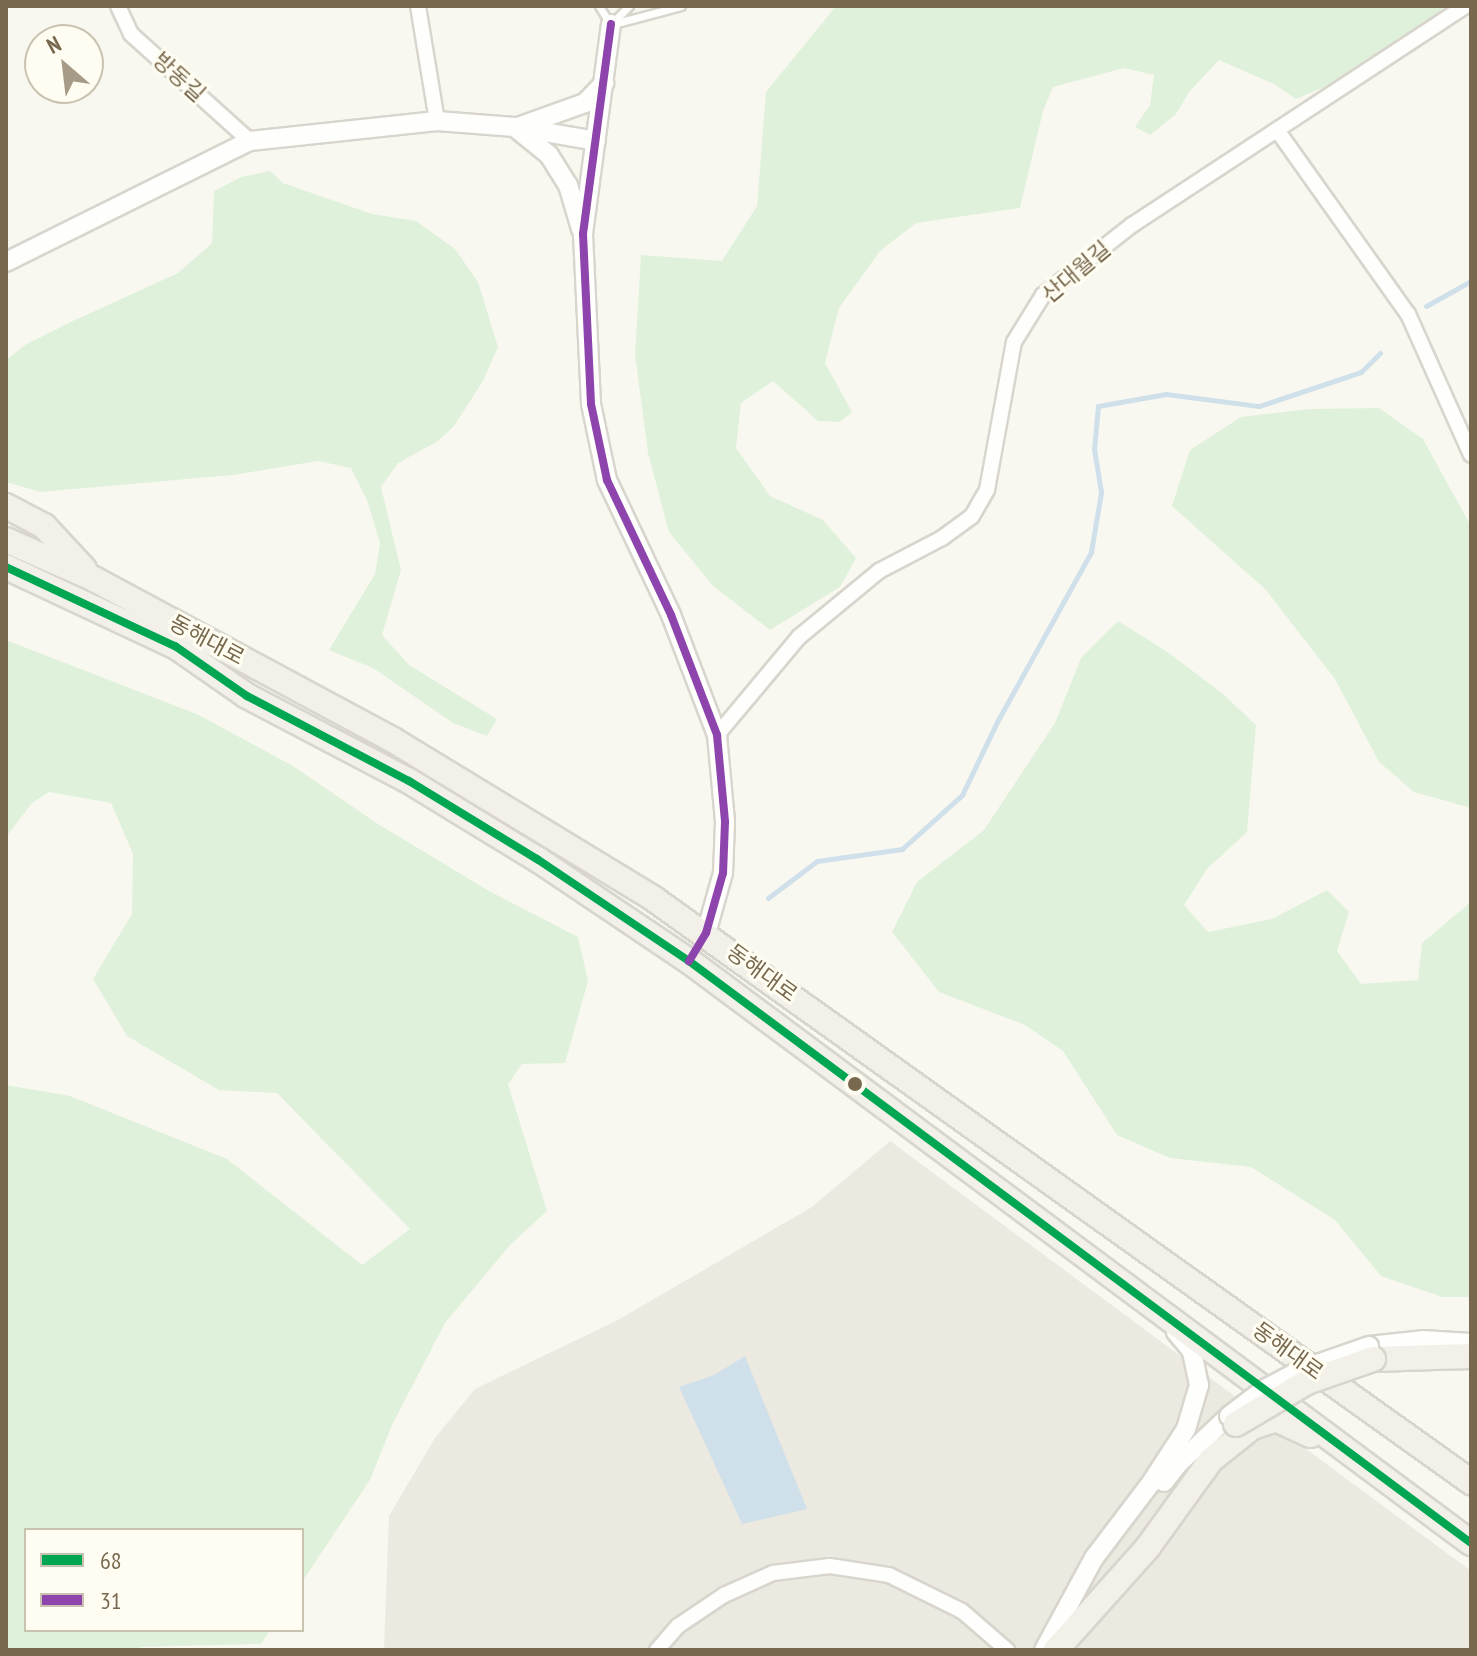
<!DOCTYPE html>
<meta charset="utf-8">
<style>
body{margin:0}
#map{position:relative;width:1477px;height:1656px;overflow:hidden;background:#f8f8f0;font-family:"PT Sans Narrow","Noto Sans KR",sans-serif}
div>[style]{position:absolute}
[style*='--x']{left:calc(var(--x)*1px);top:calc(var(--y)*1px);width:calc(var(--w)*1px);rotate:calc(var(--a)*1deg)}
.industrial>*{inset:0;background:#ebe9e0}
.green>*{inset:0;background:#e0f1db}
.water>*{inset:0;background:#d0e0ea}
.stream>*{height:5px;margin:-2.5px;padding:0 2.5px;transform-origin:2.5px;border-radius:2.5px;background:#d0e0ea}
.roads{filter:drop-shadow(2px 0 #d8d5cd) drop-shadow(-2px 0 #d8d5cd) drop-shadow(0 2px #d8d5cd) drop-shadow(0 -2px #d8d5cd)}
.service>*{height:7px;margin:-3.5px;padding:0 3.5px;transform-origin:3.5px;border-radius:3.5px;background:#fefefd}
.minor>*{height:14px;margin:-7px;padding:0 7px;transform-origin:7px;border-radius:7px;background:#fefefd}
.tertiary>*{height:18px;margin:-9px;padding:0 9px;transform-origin:9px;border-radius:9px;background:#fefefd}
.trunk>*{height:24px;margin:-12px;padding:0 12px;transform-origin:12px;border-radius:12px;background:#f2f0e8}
.bridges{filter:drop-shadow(2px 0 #d8d5cd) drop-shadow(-2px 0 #d8d5cd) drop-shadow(0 2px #d8d5cd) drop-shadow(0 -2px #d8d5cd)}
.tertiary-bridge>*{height:18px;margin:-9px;padding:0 9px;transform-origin:9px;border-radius:9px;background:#fefefd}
.trunk-bridge>*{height:24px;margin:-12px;padding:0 12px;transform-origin:12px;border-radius:12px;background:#f2f0e8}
.bus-1>*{height:8px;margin:-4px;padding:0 4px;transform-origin:4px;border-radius:4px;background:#00a651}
.bus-2>*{height:8px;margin:-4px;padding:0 4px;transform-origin:4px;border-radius:4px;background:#8e44ad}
.dots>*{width:22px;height:22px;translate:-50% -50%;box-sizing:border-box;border:4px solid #fffdf2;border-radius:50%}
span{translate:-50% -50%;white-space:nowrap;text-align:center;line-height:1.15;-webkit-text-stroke:6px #fffdf2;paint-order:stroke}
.street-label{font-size:22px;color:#78694e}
.frame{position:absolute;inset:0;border:8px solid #78694e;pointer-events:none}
.legend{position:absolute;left:24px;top:1528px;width:280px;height:104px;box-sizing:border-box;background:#fffdf2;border:2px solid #c9c2b0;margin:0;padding:10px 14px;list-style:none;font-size:24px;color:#78694e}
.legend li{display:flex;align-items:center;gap:16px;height:40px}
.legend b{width:40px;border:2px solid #c9c2b0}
.north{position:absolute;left:24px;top:24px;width:80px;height:80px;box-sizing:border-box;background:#fffdf2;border:2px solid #c9c2b0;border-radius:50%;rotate:332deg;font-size:22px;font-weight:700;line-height:32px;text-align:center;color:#78694e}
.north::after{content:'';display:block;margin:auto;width:28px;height:36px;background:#a59b87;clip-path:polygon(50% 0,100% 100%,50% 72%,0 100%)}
</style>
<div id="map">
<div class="industrial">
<i style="clip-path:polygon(890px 1141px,1471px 1571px,1471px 1650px,384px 1650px,389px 1516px,435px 1438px,475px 1389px,618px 1320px,812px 1207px)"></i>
</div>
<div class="green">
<i style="clip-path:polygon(836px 6px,1454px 6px,1431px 24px,1370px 57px,1334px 83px,1296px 99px,1274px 84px,1219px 60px,1189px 92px,1176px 114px,1150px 135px,1135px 127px,1150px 105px,1154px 75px,1124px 68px,1053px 87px,1043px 111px,1020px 208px,916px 223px,880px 251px,839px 308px,825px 363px,852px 412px,840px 422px,818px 421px,773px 381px,741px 403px,736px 448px,770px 496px,823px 520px,856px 558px,840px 587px,770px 630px,713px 586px,669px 532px,648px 453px,635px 354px,641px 255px,722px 261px,757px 206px,766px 92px)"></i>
<i style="clip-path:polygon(270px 171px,283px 183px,372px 214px,416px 221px,455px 249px,478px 282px,498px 347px,483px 381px,454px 426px,438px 441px,398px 463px,381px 487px,401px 570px,382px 635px,409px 665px,497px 719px,487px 736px,453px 723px,373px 668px,329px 650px,375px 574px,380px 543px,367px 500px,351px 468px,318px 461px,233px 475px,40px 492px,6px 482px,6px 360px,25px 345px,73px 321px,178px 273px,212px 243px,214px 191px,241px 177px)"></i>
<i style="clip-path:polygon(1379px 408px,1423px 439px,1471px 526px,1471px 808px,1414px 792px,1379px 762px,1335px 679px,1266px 590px,1172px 506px,1190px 450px,1241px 417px,1309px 409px)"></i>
<i style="clip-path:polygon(1118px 621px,1169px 653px,1223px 694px,1256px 725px,1247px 832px,1207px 869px,1184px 905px,1208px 932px,1272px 919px,1327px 890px,1349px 912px,1337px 951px,1361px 984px,1418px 980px,1422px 943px,1471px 902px,1471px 1297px,1442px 1297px,1381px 1276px,1335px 1220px,1251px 1167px,1170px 1158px,1117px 1135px,1063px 1051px,1025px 1025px,939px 992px,892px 932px,917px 882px,984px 830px,1055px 723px,1081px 658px)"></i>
<i style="clip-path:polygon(6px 640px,199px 715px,293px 766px,378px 824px,489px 891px,578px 937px,588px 981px,565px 1063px,522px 1064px,508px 1084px,547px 1211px,511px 1244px,445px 1323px,392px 1425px,370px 1480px,302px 1582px,302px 1530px,26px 1530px,26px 1630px,270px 1630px,261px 1644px,140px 1647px,141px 1650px,6px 1650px,6px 1085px,70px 1096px,227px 1159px,362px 1265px,410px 1229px,277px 1093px,219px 1090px,127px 1036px,93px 979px,132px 914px,133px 854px,111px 803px,49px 792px,32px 803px,6px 837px)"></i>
</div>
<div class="water">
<i style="clip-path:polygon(745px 1356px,807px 1509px,742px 1524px,679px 1387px,714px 1375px)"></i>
</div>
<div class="stream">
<i style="--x:1426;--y:306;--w:51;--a:-29.1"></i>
<i style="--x:768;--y:898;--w:61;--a:-37.1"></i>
<i style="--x:817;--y:861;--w:86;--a:-8"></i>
<i style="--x:902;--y:849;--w:81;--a:-42"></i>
<i style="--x:962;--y:795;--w:83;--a:-64.4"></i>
<i style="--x:998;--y:720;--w:192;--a:-61"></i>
<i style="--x:1091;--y:552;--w:61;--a:-80.5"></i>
<i style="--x:1101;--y:492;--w:44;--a:-99.2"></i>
<i style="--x:1094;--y:449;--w:43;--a:-84.7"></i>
<i style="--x:1098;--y:406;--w:69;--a:-10"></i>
<i style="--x:1166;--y:394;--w:94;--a:7.4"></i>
<i style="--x:1259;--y:406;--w:108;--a:-18.4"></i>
<i style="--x:1361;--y:372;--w:27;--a:-45"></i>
</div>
<div class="roads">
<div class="service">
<i style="--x:599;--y:6;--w:19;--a:58"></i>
<i style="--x:612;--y:23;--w:24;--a:-45"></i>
<i style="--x:613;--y:24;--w:70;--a:-14.8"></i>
</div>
<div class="minor">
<i style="--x:118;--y:6;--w:31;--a:65"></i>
<i style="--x:131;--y:34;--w:160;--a:42"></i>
<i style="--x:418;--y:6;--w:117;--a:80.6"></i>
<i style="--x:1277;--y:130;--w:226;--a:54.6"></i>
<i style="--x:1408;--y:314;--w:154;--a:65.9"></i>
<i style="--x:717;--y:735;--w:128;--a:-50.1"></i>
<i style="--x:799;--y:637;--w:104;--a:-39.5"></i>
<i style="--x:879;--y:571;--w:71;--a:-27.6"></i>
<i style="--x:942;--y:538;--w:37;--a:-36"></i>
<i style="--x:972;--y:516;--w:30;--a:-60"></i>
<i style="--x:987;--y:490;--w:150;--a:-79.7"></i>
<i style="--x:1014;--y:342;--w:55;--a:-58.3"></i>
<i style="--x:1043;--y:295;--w:113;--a:-38.2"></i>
<i style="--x:1132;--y:225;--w:399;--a:-33.3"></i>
<i style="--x:657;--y:1650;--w:32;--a:-49"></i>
<i style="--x:678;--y:1626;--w:55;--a:-34"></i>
<i style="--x:724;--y:1595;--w:54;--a:-24.2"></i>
<i style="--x:773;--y:1573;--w:57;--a:-7"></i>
<i style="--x:830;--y:1566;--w:60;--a:8.7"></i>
<i style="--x:889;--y:1575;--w:81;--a:26.3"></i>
<i style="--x:962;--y:1611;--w:60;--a:40.9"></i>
</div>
<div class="tertiary">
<i style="--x:611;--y:24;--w:212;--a:97.6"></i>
<i style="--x:583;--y:234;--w:170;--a:87.3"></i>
<i style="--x:591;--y:404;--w:78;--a:78.1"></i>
<i style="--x:607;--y:480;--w:149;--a:64.6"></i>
<i style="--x:671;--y:615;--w:129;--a:69"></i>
<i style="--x:717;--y:735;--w:87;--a:84.7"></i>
<i style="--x:725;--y:822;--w:51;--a:92.2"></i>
<i style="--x:723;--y:873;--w:62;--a:105.8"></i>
<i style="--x:518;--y:127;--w:71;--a:-19.7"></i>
<i style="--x:585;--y:103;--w:28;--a:-46"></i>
<i style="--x:517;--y:129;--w:41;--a:39.1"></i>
<i style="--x:549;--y:155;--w:36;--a:58"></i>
<i style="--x:568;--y:185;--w:46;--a:73.5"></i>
<i style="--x:6;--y:262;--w:272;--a:-26.4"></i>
<i style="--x:250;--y:141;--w:188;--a:-6.1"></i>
<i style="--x:437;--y:121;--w:78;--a:4.4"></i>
<i style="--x:515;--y:127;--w:82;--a:9.8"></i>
<i style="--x:1369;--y:1346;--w:54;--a:-6.3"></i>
<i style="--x:1423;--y:1340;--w:48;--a:3.6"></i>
<i style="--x:1164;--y:1482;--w:23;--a:-52"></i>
<i style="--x:1178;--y:1464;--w:70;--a:-43.3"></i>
<i style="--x:1044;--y:1650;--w:105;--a:-61.5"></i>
<i style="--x:1094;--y:1558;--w:94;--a:-52.8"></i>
<i style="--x:1151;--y:1483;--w:64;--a:-57.1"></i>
<i style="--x:1186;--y:1429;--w:46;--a:-73.5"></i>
<i style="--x:1199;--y:1385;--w:35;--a:-102"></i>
<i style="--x:1192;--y:1351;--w:25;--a:-130"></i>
</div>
<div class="trunk">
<i style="--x:6;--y:506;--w:43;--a:27.8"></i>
<i style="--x:44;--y:526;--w:59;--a:47.1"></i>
<i style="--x:6;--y:540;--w:96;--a:23.9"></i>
<i style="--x:94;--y:579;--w:340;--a:28.3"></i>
<i style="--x:393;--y:740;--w:306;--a:31.3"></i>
<i style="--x:654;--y:899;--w:1004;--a:35.51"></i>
<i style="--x:6;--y:567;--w:187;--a:25.1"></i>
<i style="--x:175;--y:646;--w:88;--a:34.8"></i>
<i style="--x:247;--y:696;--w:183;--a:27.7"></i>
<i style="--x:409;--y:781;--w:150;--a:31.4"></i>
<i style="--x:537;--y:859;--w:183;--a:33.9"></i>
<i style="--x:689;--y:961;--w:975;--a:36.66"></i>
<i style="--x:1373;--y:1359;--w:98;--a:-1.8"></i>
<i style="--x:1056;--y:1650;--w:138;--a:-48.2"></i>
<i style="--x:1148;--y:1547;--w:107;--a:-54.1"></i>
<i style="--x:1211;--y:1460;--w:53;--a:-38.8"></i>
<i style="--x:1252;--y:1427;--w:25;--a:-18"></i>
<i style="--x:1276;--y:1419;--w:38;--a:25"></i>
</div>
</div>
<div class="bridges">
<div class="tertiary-bridge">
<i style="--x:1229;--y:1416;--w:43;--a:-37.4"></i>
<i style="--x:1263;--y:1390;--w:45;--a:-27.7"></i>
<i style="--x:1303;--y:1369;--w:70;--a:-19.2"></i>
</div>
<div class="trunk-bridge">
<i style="--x:1236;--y:1424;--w:82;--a:-30.6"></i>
<i style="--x:1307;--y:1382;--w:70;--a:-19.2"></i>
</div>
</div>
<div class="bus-1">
<i style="--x:6;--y:567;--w:187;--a:25.1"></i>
<i style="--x:175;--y:646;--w:88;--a:34.8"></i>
<i style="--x:247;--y:696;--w:183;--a:27.7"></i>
<i style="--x:409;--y:781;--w:150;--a:31.4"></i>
<i style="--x:537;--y:859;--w:183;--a:33.9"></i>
<i style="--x:689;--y:961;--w:975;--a:36.66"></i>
</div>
<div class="bus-2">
<i style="--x:611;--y:24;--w:212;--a:97.6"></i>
<i style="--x:583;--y:234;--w:170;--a:87.3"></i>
<i style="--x:591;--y:404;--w:78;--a:78.1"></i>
<i style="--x:607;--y:480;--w:149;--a:64.6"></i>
<i style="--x:671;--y:615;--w:129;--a:69"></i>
<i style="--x:717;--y:735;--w:87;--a:84.7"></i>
<i style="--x:725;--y:822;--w:51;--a:92.2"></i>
<i style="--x:723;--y:873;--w:62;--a:105.8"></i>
<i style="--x:706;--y:933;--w:33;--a:121"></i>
</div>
<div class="dots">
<i style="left:855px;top:1084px;background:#78694e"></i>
</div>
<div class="street-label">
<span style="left:179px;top:77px;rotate:42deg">방동길</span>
<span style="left:1076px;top:272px;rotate:-40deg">산대월길</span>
<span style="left:207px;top:640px;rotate:28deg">동해대로</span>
<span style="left:762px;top:973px;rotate:36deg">동해대로</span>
<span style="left:1288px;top:1351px;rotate:36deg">동해대로</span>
</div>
<div class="frame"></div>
<ul class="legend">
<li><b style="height:10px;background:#00a651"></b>68</li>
<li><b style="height:10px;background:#8e44ad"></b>31</li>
</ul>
<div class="north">N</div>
</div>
